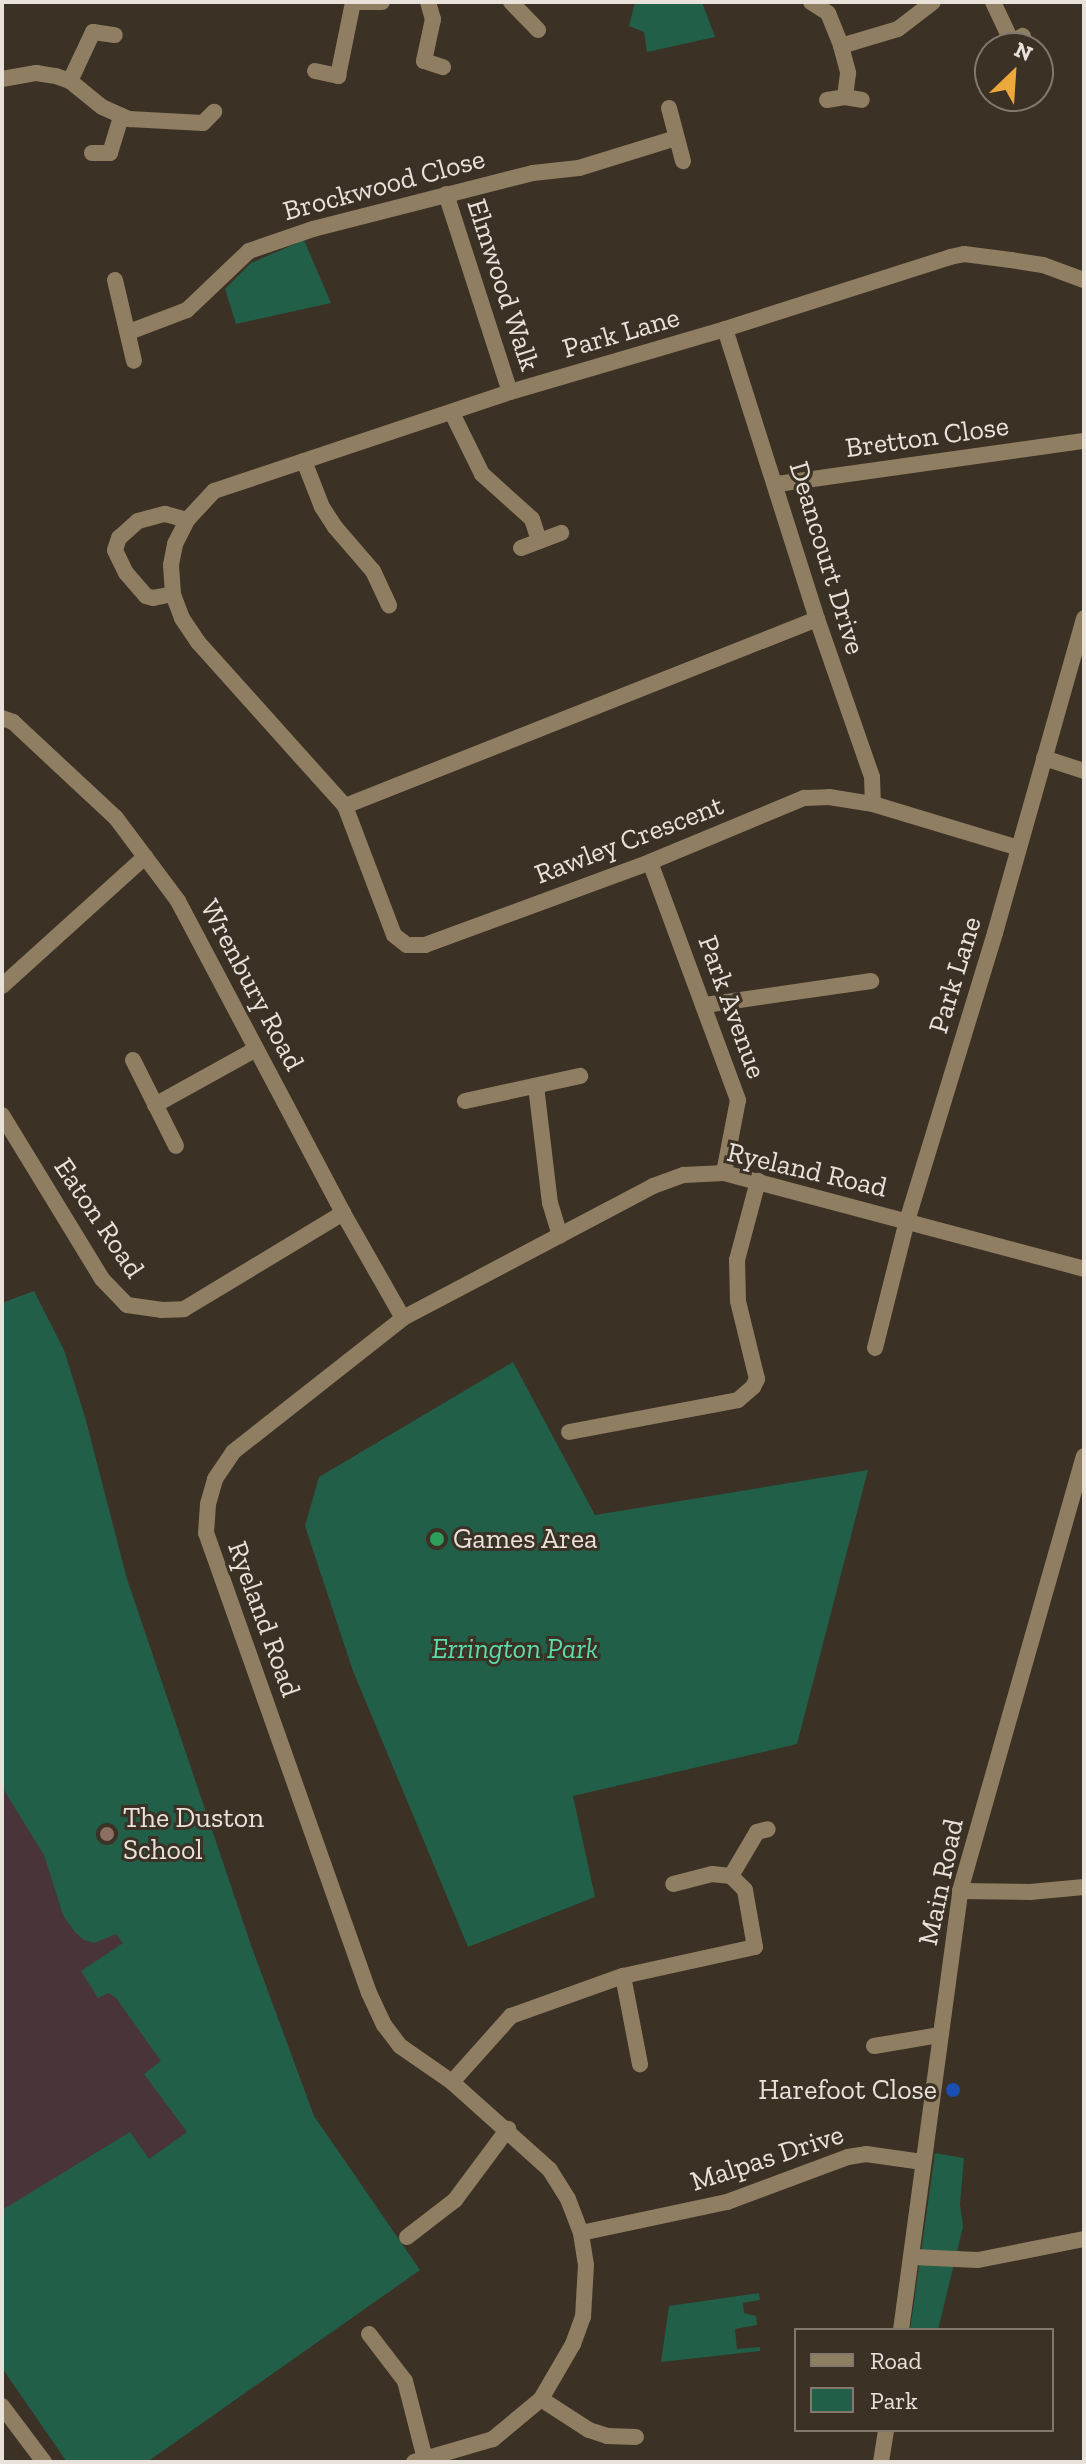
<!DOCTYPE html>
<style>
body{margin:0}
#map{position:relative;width:1086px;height:2464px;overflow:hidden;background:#3b3125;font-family:"Zilla Slab",serif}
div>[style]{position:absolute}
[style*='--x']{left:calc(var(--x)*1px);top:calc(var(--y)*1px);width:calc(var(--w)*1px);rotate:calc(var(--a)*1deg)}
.education>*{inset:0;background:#483439}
.green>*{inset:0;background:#215f48}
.minor>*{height:16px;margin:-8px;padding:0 8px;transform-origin:8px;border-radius:8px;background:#8f7e61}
.dots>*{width:22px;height:22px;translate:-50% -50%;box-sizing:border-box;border:4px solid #3b3125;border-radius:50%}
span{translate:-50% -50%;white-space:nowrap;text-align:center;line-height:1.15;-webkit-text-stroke:6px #3b3125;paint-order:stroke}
.street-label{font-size:28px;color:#e9e2db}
.poi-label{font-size:28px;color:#e9e2db}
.left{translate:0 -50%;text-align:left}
.right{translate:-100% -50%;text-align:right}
.park-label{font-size:28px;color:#5cdcaa;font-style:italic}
.frame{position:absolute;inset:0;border:4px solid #e9e2db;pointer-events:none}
.legend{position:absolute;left:794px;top:2328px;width:260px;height:104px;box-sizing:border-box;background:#3b3125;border:2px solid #81786e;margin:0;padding:10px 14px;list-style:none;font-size:24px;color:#e9e2db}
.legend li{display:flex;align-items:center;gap:16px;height:40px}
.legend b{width:40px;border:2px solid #81786e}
.north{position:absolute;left:974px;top:32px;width:80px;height:80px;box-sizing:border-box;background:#3b3125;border:2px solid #81786e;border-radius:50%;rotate:25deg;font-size:22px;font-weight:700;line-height:32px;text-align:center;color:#e9e2db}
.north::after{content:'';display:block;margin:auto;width:28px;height:36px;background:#eda83c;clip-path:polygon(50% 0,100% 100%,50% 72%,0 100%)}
</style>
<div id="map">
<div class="education">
<i style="clip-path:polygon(34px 1291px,63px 1350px,85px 1417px,127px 1579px,252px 1948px,314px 2116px,420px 2270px,147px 2462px,67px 2462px,2px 2368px,2px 1303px)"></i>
</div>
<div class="green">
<i style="clip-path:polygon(635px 2px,702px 2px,715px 37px,647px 52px,644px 32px,629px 26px)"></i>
<i style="clip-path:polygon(304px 240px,331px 303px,236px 324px,225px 289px,251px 263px)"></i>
<i style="clip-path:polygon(34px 1291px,64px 1350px,85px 1417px,127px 1579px,252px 1948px,314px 2116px,420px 2270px,147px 2462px,67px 2462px,2px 2368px,2px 2210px,130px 2132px,149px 2159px,187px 2132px,144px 2074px,161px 2061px,116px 1998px,108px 1993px,98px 1998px,81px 1971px,123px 1943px,116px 1934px,94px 1943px,84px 1940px,75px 1932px,63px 1915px,44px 1855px,2px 1787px,2px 1303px)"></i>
<i style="clip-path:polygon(513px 1362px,595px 1515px,868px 1470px,797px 1744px,573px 1796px,595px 1897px,468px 1947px,353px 1671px,305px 1526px,319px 1477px)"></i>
<i style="clip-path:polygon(935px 2153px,964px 2158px,960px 2204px,963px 2227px,938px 2330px,910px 2330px)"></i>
<i style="clip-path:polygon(759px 2293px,760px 2300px,743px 2303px,744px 2313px,756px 2316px,757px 2325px,735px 2329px,737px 2349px,760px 2347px,760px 2351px,661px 2362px,669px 2306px)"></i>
</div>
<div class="minor">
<i style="--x:354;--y:2;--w:28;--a:0"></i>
<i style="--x:428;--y:2;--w:18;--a:74"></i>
<i style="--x:433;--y:19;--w:43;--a:102.1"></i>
<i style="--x:424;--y:61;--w:20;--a:18"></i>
<i style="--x:511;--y:2;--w:39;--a:46"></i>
<i style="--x:811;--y:2;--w:20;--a:33"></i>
<i style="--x:828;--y:13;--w:35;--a:68"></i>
<i style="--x:841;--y:46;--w:59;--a:-16.6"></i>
<i style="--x:898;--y:29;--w:44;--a:-37.6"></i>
<i style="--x:993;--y:2;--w:42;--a:64.7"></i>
<i style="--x:841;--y:46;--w:28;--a:75"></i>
<i style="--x:848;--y:73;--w:24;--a:97"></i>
<i style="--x:1001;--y:48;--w:25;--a:-29"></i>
<i style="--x:315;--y:71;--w:24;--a:12"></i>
<i style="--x:338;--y:76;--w:76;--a:-78.5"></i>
<i style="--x:2;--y:79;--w:35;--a:-10"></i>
<i style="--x:36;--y:73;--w:20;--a:9"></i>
<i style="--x:56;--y:76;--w:15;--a:20"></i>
<i style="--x:70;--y:81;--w:41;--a:39.1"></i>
<i style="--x:102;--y:107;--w:30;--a:24"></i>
<i style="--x:129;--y:119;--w:74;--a:3.1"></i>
<i style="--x:203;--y:123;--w:16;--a:-45"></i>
<i style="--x:70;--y:81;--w:54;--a:-64.9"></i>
<i style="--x:93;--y:32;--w:22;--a:8"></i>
<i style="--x:827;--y:100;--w:18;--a:-9"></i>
<i style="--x:845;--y:97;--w:17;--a:10"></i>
<i style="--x:669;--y:108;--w:55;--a:75.2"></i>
<i style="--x:92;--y:153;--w:18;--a:0"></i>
<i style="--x:110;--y:153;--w:39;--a:-73"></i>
<i style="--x:446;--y:194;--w:208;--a:72.1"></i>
<i style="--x:115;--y:280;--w:83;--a:76.8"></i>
<i style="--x:725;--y:329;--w:304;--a:72.4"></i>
<i style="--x:817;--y:619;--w:167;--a:70.8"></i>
<i style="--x:872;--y:777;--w:27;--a:88"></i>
<i style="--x:129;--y:332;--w:62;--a:-20.8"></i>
<i style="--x:187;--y:310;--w:86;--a:-43.6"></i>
<i style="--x:249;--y:251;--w:68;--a:-19"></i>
<i style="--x:313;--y:229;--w:227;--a:-14.3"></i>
<i style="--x:533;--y:173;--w:46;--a:-6.2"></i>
<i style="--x:579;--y:168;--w:102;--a:-17.2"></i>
<i style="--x:452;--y:413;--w:68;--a:63.8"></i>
<i style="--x:482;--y:474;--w:67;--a:42"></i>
<i style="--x:532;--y:519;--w:23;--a:72"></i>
<i style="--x:304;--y:461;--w:49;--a:68.6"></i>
<i style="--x:322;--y:507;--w:24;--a:57"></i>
<i style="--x:335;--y:527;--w:58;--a:49.2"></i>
<i style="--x:373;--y:571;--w:38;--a:65"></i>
<i style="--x:777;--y:484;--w:310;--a:-8"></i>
<i style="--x:521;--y:548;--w:43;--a:-20.6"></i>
<i style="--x:173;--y:594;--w:20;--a:169"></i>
<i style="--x:153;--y:598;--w:7;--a:-164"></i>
<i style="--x:146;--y:596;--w:30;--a:-131"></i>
<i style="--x:126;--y:573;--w:25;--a:-116"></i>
<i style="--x:115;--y:550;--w:13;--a:-72"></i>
<i style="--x:119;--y:538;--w:25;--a:-42"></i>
<i style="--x:138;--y:521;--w:28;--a:-15"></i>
<i style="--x:165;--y:514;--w:23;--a:15"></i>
<i style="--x:817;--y:619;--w:508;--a:158.39"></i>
<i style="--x:345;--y:806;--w:138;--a:69.2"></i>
<i style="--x:394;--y:935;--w:16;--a:38"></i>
<i style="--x:407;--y:945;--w:18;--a:0"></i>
<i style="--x:425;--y:945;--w:240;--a:-20.2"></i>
<i style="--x:650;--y:862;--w:167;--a:-22.6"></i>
<i style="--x:804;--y:798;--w:25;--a:-2"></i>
<i style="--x:829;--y:797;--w:45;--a:9"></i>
<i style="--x:873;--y:804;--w:152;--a:16.8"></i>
<i style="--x:2;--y:718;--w:12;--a:20"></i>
<i style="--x:13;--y:722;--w:141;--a:43"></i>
<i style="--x:116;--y:818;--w:104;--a:53.2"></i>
<i style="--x:178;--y:901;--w:353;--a:62.1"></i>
<i style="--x:343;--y:1213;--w:121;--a:60.3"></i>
<i style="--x:1044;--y:758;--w:42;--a:18"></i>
<i style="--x:345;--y:806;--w:220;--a:-131.9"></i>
<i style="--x:198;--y:642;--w:29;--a:-124"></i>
<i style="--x:182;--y:618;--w:26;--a:-111"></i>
<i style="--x:173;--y:594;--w:29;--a:-94"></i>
<i style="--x:171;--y:565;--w:21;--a:-79"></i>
<i style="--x:175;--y:544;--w:27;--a:-63"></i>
<i style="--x:187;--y:520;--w:40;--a:-47"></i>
<i style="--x:214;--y:491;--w:312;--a:-18.5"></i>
<i style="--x:510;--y:392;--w:224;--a:-16.3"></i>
<i style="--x:725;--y:329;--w:236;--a:-17.7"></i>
<i style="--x:950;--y:257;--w:14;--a:-12"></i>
<i style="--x:964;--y:254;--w:47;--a:7.3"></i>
<i style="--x:1011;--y:260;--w:32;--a:9"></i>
<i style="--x:1043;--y:265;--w:44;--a:20.1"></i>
<i style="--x:650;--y:862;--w:254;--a:69.7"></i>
<i style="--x:738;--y:1100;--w:74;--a:100.9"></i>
<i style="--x:2;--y:986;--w:193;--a:-42.1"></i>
<i style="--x:705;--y:1005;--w:168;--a:-8.2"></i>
<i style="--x:133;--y:1060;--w:96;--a:63.4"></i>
<i style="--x:536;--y:1086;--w:118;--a:83.2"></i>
<i style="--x:550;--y:1203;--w:34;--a:73"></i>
<i style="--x:465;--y:1101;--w:118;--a:-12.3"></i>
<i style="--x:155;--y:1105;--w:115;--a:-29"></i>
<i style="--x:2;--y:1115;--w:192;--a:58.6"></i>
<i style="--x:102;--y:1279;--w:36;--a:46"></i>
<i style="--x:127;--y:1305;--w:34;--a:8"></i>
<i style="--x:161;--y:1310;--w:23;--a:-2"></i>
<i style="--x:184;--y:1309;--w:186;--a:-31.1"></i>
<i style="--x:875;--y:1348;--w:131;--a:-75.9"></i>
<i style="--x:907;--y:1221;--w:301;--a:-73"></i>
<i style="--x:995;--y:933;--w:327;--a:-74.2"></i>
<i style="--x:569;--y:1432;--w:172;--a:-10.7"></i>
<i style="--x:738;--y:1400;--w:20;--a:-41"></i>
<i style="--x:753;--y:1387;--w:9;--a:-63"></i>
<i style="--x:757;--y:1379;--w:80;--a:-103.7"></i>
<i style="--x:738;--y:1301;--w:41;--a:-91.4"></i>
<i style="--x:737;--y:1260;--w:82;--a:-75.1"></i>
<i style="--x:731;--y:1876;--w:51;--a:-59.4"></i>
<i style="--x:757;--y:1832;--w:11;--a:-15"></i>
<i style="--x:960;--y:1891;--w:70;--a:0.8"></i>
<i style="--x:1030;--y:1892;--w:54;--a:-5.3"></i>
<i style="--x:623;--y:1976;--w:90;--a:79.1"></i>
<i style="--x:874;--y:2046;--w:67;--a:-9.5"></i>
<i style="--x:452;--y:2082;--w:89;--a:-48.2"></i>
<i style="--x:511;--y:2016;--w:119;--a:-19.7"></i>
<i style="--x:623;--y:1976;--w:135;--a:-12.4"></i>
<i style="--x:755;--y:1947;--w:58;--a:-100"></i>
<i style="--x:745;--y:1890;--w:20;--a:-135"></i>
<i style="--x:731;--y:1876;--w:19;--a:-174"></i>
<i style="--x:712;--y:1874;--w:40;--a:165.6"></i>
<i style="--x:581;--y:2233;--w:149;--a:-12"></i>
<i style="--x:727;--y:2202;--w:129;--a:-20.4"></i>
<i style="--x:848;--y:2157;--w:18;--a:-9"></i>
<i style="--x:866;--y:2154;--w:57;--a:8.1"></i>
<i style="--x:407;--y:2237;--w:61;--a:-37.6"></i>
<i style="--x:455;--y:2200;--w:89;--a:-53.3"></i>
<i style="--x:913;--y:2257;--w:65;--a:2.6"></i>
<i style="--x:978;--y:2260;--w:108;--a:-11.2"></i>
<i style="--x:901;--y:2330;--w:443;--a:-82.3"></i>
<i style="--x:960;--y:1891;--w:452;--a:-74.1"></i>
<i style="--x:369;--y:2334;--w:59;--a:52.5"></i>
<i style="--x:405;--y:2381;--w:81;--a:75.6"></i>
<i style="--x:541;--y:2399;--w:57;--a:32.9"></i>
<i style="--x:589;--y:2430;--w:19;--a:18"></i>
<i style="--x:607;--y:2436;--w:29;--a:2"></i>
<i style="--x:2;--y:2406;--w:70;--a:53.1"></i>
<i style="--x:414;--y:2462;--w:82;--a:-16.2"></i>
<i style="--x:493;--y:2439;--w:62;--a:-39.8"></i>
<i style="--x:541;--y:2399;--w:64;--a:-59.8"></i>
<i style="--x:573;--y:2344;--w:29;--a:-70"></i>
<i style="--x:583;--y:2317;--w:52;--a:-86.7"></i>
<i style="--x:586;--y:2265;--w:32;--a:-99"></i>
<i style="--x:581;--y:2233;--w:36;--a:-111"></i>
<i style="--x:568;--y:2199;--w:34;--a:-122"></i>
<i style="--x:550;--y:2170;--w:132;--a:-138.1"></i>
<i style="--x:452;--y:2082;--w:63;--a:-145.3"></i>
<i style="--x:400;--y:2046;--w:26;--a:-127"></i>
<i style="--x:384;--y:2025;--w:35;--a:-115"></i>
<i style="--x:369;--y:1993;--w:488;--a:-109.5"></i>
<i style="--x:206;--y:1533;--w:29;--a:-86"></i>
<i style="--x:208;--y:1504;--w:26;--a:-74"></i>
<i style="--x:215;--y:1479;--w:32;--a:-56"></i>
<i style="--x:233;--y:1452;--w:216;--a:-38.2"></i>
<i style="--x:403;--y:1318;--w:283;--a:-27.8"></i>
<i style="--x:653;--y:1186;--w:33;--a:-20"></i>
<i style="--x:684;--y:1175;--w:40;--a:-2.9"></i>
<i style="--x:724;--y:1173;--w:373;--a:14.9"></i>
<i style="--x:881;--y:2462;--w:32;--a:-81"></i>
</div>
<div class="dots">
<i style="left:437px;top:1539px;background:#2e9e5b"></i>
<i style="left:107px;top:1834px;background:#8d6e63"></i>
<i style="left:953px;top:2090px;background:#1a4fb4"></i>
</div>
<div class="street-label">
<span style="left:384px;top:185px;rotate:-15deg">Brockwood Close</span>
<span style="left:503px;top:285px;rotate:72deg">Elmwood Walk</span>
<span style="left:621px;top:333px;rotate:-16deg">Park Lane</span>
<span style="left:927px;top:437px;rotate:-8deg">Bretton Close</span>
<span style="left:827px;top:558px;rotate:73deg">Deancourt Drive</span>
<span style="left:629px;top:840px;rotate:-21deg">Rawley Crescent</span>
<span style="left:955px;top:975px;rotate:-73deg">Park Lane</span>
<span style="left:252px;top:985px;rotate:62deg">Wrenbury Road</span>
<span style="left:732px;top:1007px;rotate:70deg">Park Avenue</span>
<span style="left:807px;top:1170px;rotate:13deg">Ryeland Road</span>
<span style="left:99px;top:1218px;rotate:56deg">Eaton Road</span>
<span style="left:264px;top:1619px;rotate:70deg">Ryeland Road</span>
<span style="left:941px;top:1882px;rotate:-78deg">Main Road</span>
<span style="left:767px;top:2158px;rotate:-18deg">Malpas Drive</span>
</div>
<div class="poi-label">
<span class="left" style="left:453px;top:1539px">Games Area</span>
<span class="left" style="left:123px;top:1834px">The Duston<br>School</span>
<span class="right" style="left:937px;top:2090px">Harefoot Close</span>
</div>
<div class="park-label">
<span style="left:515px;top:1649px">Errington Park</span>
</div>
<div class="frame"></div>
<ul class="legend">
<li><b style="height:10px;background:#8f7e61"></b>Road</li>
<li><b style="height:22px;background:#215f48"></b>Park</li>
</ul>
<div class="north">N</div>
</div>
